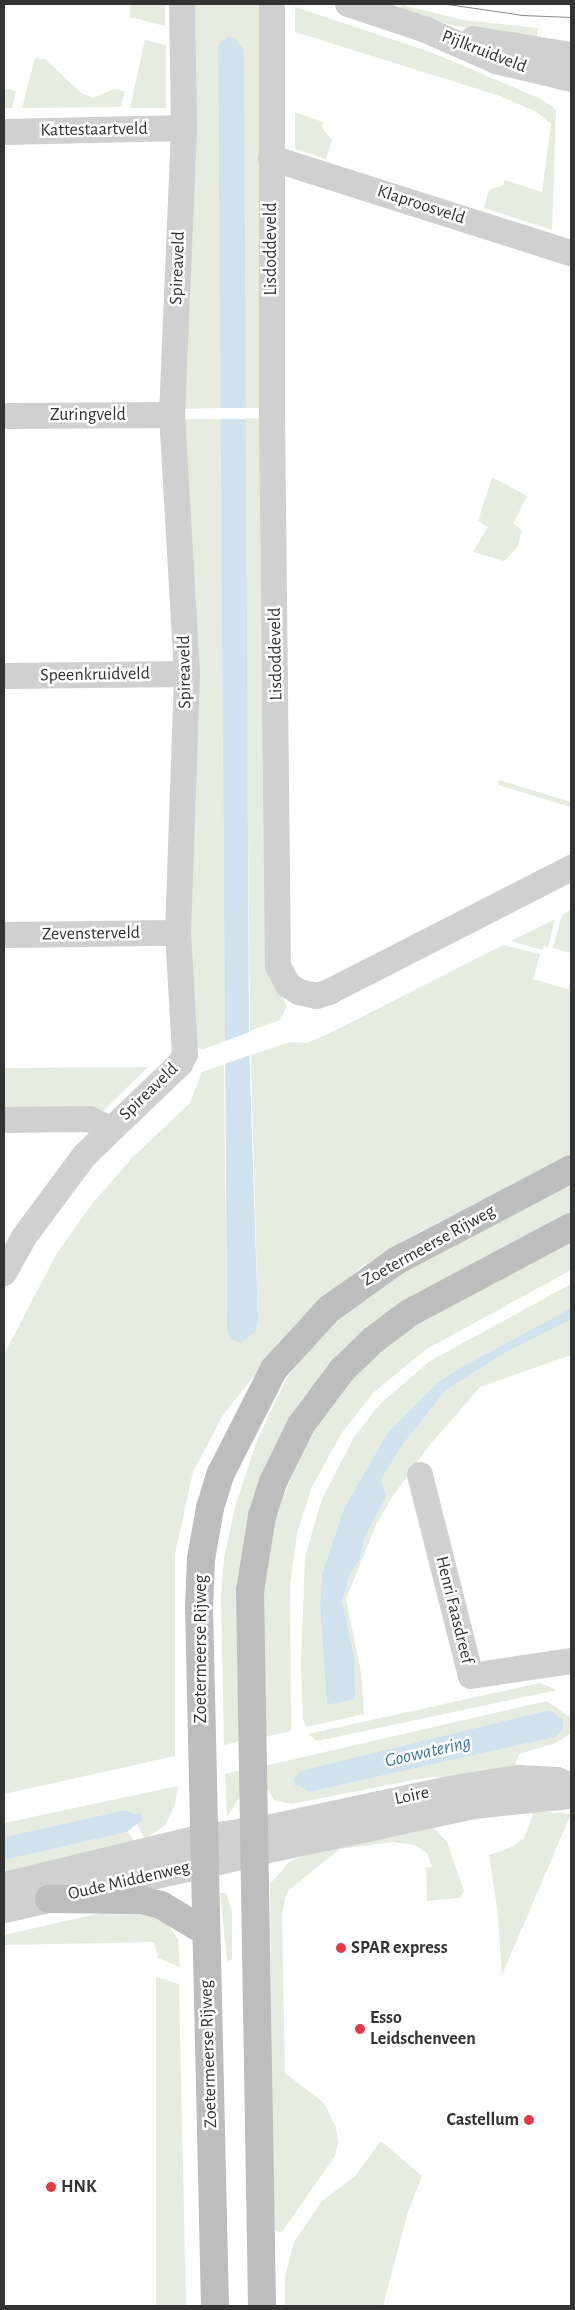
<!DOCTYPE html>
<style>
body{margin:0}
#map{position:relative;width:575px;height:2310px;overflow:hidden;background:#fff;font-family:"Alegreya Sans",sans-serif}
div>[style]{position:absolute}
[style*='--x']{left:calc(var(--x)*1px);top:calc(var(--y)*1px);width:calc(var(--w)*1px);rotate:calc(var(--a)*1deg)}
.green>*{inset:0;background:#e6ecdf;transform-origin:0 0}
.water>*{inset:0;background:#cfe2ee}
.pier>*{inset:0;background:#fff;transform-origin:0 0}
.minor>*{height:26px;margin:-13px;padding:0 13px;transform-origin:13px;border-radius:13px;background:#d0d0d0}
.tertiary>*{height:28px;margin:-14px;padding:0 14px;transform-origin:14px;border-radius:14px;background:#d0d0d0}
.secondary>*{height:28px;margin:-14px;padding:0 14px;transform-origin:14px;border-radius:14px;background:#bdbdbd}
.tram>*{height:1px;margin:-0.5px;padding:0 0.5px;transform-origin:0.5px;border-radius:0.5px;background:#888}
.dots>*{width:14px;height:14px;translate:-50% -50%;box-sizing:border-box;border:2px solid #fff;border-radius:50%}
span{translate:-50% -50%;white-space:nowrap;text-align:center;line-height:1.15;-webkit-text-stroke:5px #fff;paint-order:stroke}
.street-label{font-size:18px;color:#333}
.poi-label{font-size:18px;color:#333;font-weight:700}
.left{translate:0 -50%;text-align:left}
.right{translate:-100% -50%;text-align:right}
.water-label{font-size:19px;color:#3f7597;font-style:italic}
.frame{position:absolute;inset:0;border:5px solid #333;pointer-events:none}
</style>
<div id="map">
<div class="green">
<i style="clip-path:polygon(130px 4px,165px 4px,165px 26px,130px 17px)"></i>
<i style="clip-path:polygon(190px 4px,259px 4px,265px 408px,244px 408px,243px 49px,227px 37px,218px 45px,221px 408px,182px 409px)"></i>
<i style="clip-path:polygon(402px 5px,464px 20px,538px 28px,535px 44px,431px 20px,398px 9px)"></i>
<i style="clip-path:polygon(295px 7px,433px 53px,541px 99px,554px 108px,556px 111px,552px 230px,484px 208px,489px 190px,503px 185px,505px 180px,542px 192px,551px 124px,535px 111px,497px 95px,295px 32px)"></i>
<i style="clip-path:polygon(145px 40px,166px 45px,166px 108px,130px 108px)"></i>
<i style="clip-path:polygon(35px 58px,45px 59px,81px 93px,93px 98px,114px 89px,125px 91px,121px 107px,22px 108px)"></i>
<i style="clip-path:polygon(4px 88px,16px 91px,12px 108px,4px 108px)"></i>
<i style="clip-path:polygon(295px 112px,323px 122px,322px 128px,332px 140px,326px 159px,295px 149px)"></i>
<i style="clip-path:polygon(244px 418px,266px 419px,279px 991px,287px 1006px,280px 1020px,250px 1031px)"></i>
<i style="clip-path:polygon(182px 419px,221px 419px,225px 1041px,202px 1050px,193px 1045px)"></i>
<i style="clip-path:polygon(492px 477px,527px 496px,513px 524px,522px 530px,517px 548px,504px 561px,473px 552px,488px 527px,478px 521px)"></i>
<i style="left:499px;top:780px;width:75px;height:5px;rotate:17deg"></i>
<i style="clip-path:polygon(571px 910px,571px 953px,553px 948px,562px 915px)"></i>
<i style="clip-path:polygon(555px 919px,548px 947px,544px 946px,542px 950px,511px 941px)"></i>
<i style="clip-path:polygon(503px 945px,540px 954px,533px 979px,568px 989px,571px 980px,571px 1154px,419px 1232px,360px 1268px,302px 1317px,223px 1415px,193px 1472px,175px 1554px,175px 1756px,4px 1794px,4px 1354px,57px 1253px,92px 1204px,133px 1157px,190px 1103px,202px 1072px,224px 1064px,227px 1331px,258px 1320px,251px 1055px,290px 1042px,307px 1043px,328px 1034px)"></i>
<i style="clip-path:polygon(148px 1067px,99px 1115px,4px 1116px,4px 1068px)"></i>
<i style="clip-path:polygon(571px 1185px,571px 1213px,420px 1292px,254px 1500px,243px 1547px,238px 1593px,241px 1741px,224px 1745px,221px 1596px,224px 1559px,235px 1507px,256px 1443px,287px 1377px,321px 1336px,346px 1312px,403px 1269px)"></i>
<i style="clip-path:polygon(571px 1241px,571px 1270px,425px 1350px,373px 1393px,341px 1434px,312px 1487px,297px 1533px,290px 1586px,291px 1731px,264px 1737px,262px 1597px,274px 1519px,309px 1436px,338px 1393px,380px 1351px,421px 1320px)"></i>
<i style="clip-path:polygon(571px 1284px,571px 1308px,456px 1370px,436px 1384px,388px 1432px,344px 1508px,322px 1574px,320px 1606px,327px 1705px,355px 1698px,342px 1602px,349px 1576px,360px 1559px,364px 1539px,386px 1496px,381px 1479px,404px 1443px,446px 1390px,503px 1354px,571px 1320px,571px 1355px,480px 1387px,429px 1446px,392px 1497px,376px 1525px,346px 1599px,361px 1672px,364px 1714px,306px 1727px,303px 1719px,301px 1664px,305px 1557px,322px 1499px,354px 1437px,380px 1404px,430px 1361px)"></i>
<i style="clip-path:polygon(540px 1683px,557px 1690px,317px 1741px,308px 1734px)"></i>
<i style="clip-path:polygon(evenodd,547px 1701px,571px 1718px,571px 1733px,556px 1743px,519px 1754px,513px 1771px,424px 1778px,291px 1804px,274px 1800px,265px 1785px,264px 1766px,547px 1701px,549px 1710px,555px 1737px,309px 1792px,299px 1785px,297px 1778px,301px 1771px,549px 1710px)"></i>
<i style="clip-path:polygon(241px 1770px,240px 1797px,227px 1817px,225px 1774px)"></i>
<i style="clip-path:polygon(178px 1786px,175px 1805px,165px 1825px,145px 1839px,136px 1822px,141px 1813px,135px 1814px,125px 1810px,4px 1837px,4px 1823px)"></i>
<i style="clip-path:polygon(534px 1811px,571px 1814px,502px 1975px,497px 1907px,489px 1855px,514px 1846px,524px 1838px)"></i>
<i style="clip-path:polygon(434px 1828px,447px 1842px,464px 1891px,459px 1898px,427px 1901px,426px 1868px,432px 1867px,427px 1853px,415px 1845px,393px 1842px,340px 1849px,289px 1890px,285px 1899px,282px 1916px,285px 2073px,324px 2103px,336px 2127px,338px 2143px,335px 2156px,282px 2232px,278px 2232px,273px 2229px,270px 1884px,289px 1862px,310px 1853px)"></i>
<i style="clip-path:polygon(127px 1832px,135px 1842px,4px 1875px,4px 1860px)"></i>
<i style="clip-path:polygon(220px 1893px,226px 1893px,232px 1911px,232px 1960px,227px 1961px)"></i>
<i style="clip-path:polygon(119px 1909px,133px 1909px,161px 1919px,170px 1927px,178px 1939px,180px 1967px,158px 1958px,154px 1942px,4px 1945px,4px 1935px)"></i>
<i style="clip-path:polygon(156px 1977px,179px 1984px,186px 2306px,156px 2306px)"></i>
<i style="clip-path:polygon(381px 2141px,422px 2176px,407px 2215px,383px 2306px,285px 2306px,285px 2276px,294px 2242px,322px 2201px,355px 2176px)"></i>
</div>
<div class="water">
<i style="clip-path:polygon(227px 37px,235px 38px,243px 49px,244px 61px,249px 1045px,258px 1320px,256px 1331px,241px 1343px,232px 1340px,227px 1331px,218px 45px)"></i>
<i style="clip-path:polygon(571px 1308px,571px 1320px,503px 1354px,446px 1390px,404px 1443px,381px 1479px,386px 1496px,364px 1539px,360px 1559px,349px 1576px,342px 1602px,354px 1657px,355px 1699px,327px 1705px,320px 1606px,322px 1574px,344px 1508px,388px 1432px,436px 1384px,456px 1370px)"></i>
<i style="clip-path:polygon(549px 1710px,563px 1720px,563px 1729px,555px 1737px,309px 1792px,299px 1785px,295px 1786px,294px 1779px,300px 1771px)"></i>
<i style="clip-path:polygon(125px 1810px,135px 1814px,141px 1813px,143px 1819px,127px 1832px,4px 1860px,4px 1837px)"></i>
</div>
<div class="pier">
<i style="left:218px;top:408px;width:28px;height:11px"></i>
<i style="clip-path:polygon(252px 1031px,253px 1054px,222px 1065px,223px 1042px)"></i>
</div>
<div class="minor">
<i style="--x:272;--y:4;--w:409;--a:90"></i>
<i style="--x:272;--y:413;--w:553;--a:89.38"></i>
<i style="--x:278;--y:966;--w:21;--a:62"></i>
<i style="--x:288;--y:985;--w:13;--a:32"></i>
<i style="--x:299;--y:992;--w:18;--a:13"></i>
<i style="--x:317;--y:996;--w:13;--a:-18"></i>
<i style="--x:329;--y:992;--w:272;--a:-27.1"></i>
<i style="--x:348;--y:4;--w:82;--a:18.4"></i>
<i style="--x:426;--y:30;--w:77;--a:23.9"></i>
<i style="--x:496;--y:61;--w:77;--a:13.5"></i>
<i style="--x:473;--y:39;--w:99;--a:9.3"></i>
<i style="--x:4;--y:132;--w:180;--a:-1.3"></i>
<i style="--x:271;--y:158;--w:315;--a:17.6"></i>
<i style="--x:4;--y:416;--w:168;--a:-0.3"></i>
<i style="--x:4;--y:676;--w:183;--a:-0.6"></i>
<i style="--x:4;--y:935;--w:174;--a:-0.7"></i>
<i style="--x:4;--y:1120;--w:85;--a:-0.7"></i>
<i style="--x:89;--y:1119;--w:23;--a:25"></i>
<i style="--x:4;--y:1273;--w:41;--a:-60.9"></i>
<i style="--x:24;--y:1237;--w:102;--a:-53.4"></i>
<i style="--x:85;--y:1155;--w:132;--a:-43.8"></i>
<i style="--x:180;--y:1064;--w:11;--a:-63"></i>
<i style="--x:185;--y:1054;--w:121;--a:-93.3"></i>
<i style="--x:178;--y:933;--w:259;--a:-88"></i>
<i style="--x:187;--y:674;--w:259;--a:-93.3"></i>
<i style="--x:172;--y:415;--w:287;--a:-87.6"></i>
<i style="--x:184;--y:128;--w:124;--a:-90.9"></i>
<i style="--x:420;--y:1475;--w:207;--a:75.8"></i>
<i style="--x:471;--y:1676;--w:101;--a:-8.5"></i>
<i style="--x:253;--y:1831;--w:200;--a:-12.1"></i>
<i style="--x:449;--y:1789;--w:70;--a:-9.1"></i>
<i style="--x:518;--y:1778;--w:39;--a:3"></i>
<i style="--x:557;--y:1780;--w:15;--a:23"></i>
<i style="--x:255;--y:1853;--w:224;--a:-12.1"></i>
<i style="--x:474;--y:1806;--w:98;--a:-5.9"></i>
</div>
<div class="tertiary">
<i style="--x:4;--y:1886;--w:205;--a:-13.6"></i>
<i style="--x:203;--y:1838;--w:50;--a:-8"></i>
<i style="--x:4;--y:1909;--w:257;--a:-12.6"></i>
</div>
<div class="secondary">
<i style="--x:49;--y:1899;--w:93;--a:0.6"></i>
<i style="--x:142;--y:1900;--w:20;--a:15"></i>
<i style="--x:161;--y:1905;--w:52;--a:31"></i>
<i style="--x:215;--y:2306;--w:698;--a:-91.31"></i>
<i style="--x:199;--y:1608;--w:49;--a:-87.7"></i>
<i style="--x:201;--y:1559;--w:52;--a:-80"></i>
<i style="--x:210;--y:1508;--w:37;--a:-73"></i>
<i style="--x:221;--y:1473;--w:117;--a:-63"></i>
<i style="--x:274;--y:1369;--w:81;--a:-47.5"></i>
<i style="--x:329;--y:1309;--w:82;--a:-35.6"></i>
<i style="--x:396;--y:1261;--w:198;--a:-27.7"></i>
<i style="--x:262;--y:2306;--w:715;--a:-90.96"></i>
<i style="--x:250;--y:1591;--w:76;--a:-80.9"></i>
<i style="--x:262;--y:1516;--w:38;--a:-72"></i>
<i style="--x:274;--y:1480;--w:61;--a:-63.9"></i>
<i style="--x:301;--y:1425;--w:69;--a:-53.3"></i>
<i style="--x:342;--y:1370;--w:42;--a:-44"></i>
<i style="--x:372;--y:1341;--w:46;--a:-37.1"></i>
<i style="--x:409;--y:1313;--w:183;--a:-28"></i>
</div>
<div class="tram">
<i style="--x:447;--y:4;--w:76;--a:8.3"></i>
<i style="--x:522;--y:15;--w:49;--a:2.3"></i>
</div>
<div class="dots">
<i style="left:341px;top:1948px;background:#e63946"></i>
<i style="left:360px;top:2029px;background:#e63946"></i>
<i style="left:529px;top:2120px;background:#e63946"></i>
<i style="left:51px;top:2187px;background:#e63946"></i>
</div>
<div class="street-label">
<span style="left:484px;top:52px;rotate:21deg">Pijlkruidveld</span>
<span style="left:94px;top:130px;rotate:-1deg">Kattestaartveld</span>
<span style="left:421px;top:205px;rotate:18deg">Klaproosveld</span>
<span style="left:271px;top:249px;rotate:-90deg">Lisdoddeveld</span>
<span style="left:178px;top:268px;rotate:-88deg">Spireaveld</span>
<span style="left:88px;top:415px">Zuringveld</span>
<span style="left:276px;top:654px;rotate:-91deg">Lisdoddeveld</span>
<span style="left:185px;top:672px;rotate:-91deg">Spireaveld</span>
<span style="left:95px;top:675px;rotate:-1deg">Speenkruidveld</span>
<span style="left:91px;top:934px;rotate:-1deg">Zevensterveld</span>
<span style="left:149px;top:1092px;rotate:-44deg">Spireaveld</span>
<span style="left:429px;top:1246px;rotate:-29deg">Zoetermeerse Rijweg</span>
<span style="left:454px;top:1610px;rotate:76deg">Henri Faasdreef</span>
<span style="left:201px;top:1649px;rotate:-90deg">Zoetermeerse Rijweg</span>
<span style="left:412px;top:1796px;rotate:-12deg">Loire</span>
<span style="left:129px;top:1881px;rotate:-13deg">Oude Middenweg</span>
<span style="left:209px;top:2054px;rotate:-92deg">Zoetermeerse Rijweg</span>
</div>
<div class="poi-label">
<span class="left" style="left:351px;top:1948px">SPAR express</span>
<span class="left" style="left:370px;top:2029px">Esso<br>Leidschenveen</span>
<span class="right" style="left:519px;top:2120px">Castellum</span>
<span class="left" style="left:61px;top:2187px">HNK</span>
</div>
<div class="water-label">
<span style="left:428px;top:1752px;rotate:-13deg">Goowatering</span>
</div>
<div class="frame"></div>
</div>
